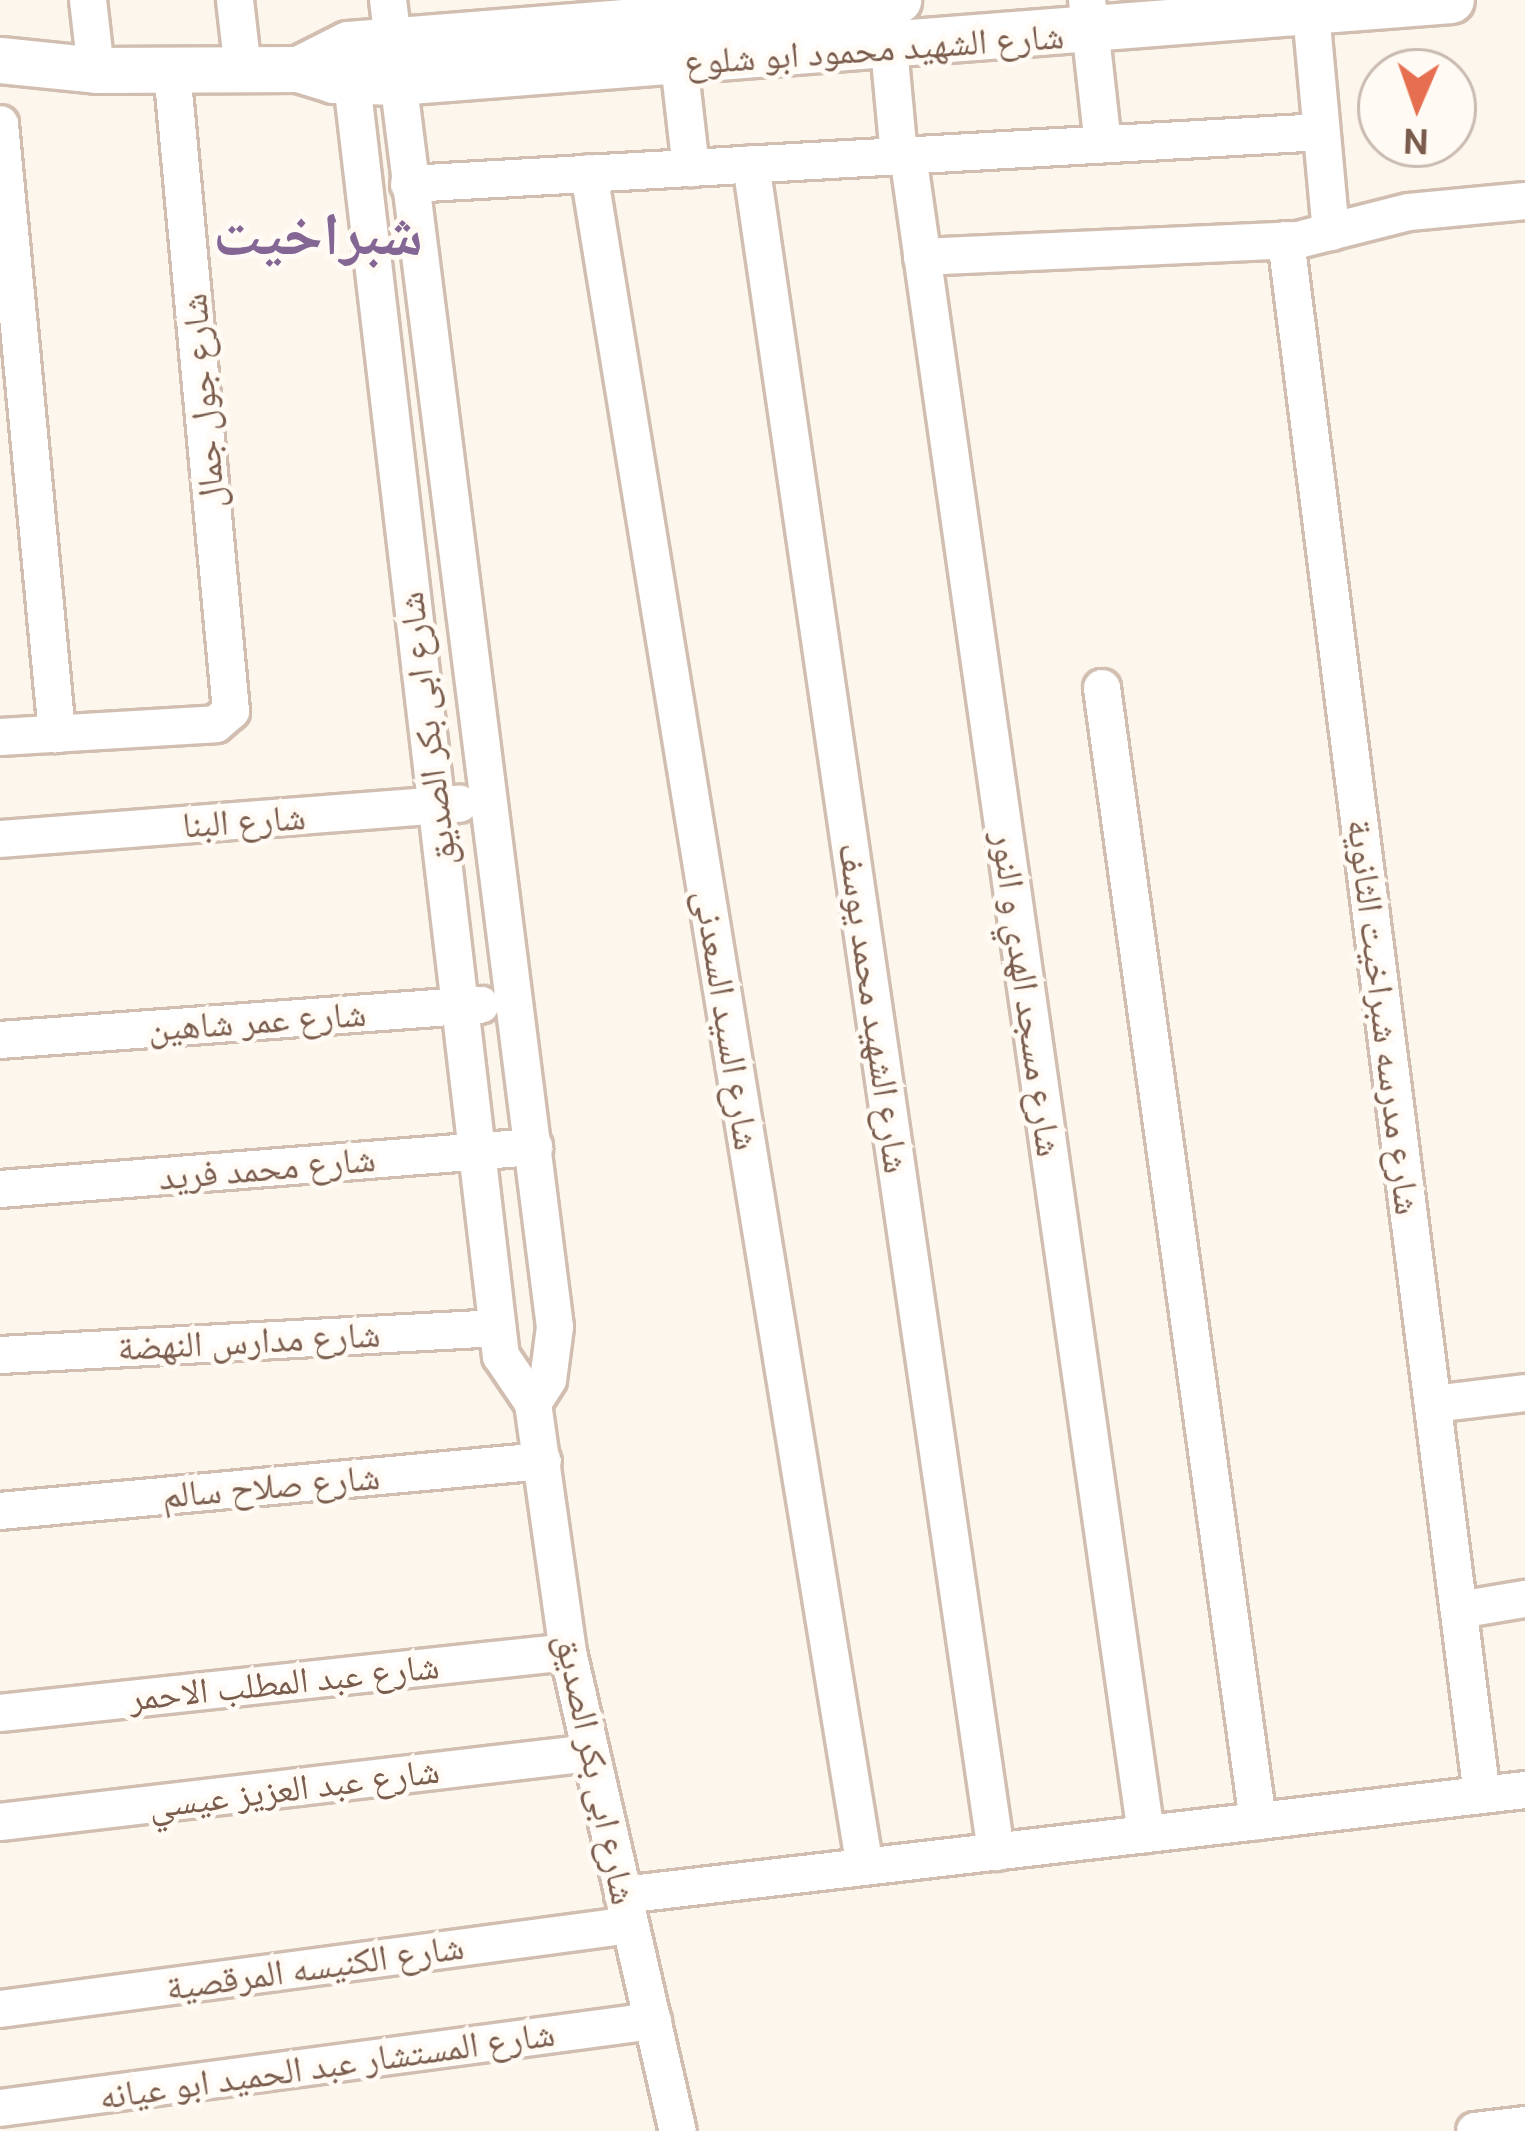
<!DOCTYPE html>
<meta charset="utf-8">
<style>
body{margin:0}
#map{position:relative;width:1525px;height:2131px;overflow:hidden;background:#fdf6ec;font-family:"Public Sans","Noto Naskh Arabic",sans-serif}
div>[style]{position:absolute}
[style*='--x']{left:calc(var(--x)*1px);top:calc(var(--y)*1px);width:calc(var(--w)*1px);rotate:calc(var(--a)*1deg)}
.roads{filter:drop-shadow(3px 0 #d1beb0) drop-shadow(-3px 0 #d1beb0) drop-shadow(0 3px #d1beb0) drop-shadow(0 -3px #d1beb0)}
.minor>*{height:36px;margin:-18px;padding:0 18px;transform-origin:18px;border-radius:18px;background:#fff}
.tertiary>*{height:45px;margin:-22.5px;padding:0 22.5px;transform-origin:22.5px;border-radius:22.5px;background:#fff}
span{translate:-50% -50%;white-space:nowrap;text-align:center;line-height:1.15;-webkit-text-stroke:10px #fffaf3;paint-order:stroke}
.street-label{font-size:36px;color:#7a5c4d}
.town-label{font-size:60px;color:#846695;font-weight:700}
.north{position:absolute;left:1357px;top:48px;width:120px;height:120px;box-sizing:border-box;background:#fffaf3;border:3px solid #cabbb1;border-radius:50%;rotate:182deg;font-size:33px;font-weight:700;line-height:48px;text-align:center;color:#7a5c4d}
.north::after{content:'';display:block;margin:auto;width:42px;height:54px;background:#e76f51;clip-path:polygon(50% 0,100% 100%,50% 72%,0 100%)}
</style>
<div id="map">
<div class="roads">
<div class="minor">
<i style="--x:88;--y:0;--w:70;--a:83.5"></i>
<i style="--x:235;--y:0;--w:70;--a:83.5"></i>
<i style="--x:388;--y:0;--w:1337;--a:82.83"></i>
<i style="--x:555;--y:1327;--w:53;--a:97.5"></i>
<i style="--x:548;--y:1380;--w:27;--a:123"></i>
<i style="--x:1087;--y:0;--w:145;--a:83.7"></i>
<i style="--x:1311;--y:13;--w:220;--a:84.8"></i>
<i style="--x:889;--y:48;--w:108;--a:84.7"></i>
<i style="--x:349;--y:57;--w:1308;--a:83.33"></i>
<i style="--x:501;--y:1356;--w:57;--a:55.8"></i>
<i style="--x:533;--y:1403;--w:251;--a:82"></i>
<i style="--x:568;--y:1652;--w:491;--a:77.1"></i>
<i style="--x:679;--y:63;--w:106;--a:83.5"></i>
<i style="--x:0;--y:124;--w:613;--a:84.66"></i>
<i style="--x:908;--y:155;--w:1696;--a:81.93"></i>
<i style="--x:751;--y:164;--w:1706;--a:81.74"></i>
<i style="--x:589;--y:173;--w:1716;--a:80.75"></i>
<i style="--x:409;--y:184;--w:914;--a:-3.26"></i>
<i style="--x:1286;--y:240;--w:1567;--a:82.82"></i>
<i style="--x:922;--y:257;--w:376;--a:-2.6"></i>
<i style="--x:1298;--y:240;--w:114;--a:-14.2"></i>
<i style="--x:1409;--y:212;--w:117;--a:-5.4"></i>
<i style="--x:1102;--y:688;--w:1144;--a:82.16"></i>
<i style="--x:0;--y:737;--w:216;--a:-3.4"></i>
<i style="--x:216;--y:724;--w:20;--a:-41"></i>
<i style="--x:231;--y:711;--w:644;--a:-95.26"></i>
<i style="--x:0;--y:839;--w:461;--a:-4.4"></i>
<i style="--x:0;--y:1040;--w:482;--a:-4.2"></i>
<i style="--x:0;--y:1189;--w:536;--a:-4.5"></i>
<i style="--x:0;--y:1355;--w:498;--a:-3.1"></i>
<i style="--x:1433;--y:1404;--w:93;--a:-6.8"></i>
<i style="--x:0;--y:1511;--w:545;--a:-5.26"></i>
<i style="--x:1459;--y:1610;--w:67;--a:-9.5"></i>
<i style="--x:0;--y:1713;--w:571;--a:-6.13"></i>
<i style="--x:0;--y:1822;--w:593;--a:-6.68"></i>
<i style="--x:623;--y:1895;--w:908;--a:-6.64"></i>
<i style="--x:0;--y:2009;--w:636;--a:-7.59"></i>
<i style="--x:0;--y:2108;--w:659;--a:-7.59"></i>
<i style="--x:1475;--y:2131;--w:50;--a:-6.8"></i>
</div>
<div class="tertiary">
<i style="--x:0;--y:60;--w:97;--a:5.9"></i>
<i style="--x:96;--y:70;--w:202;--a:-0.3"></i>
<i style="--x:298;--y:69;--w:37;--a:17"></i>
<i style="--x:333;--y:80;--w:64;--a:1.8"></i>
<i style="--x:397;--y:82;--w:1057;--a:-4.45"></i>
<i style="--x:298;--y:69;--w:56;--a:-26.6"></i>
<i style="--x:348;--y:44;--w:552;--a:-4.57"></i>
</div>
</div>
<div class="street-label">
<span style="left:874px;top:49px;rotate:-4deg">شارع الشهيد محمود ابو شلوع</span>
<span style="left:203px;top:401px;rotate:-95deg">شارع جول جمال</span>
<span style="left:427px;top:729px;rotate:-97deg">شارع ابى بكر الصديق</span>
<span style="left:244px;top:821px;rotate:-4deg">شارع البنا</span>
<span style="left:1027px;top:994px;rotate:82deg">شارع مسجد الهدي و النور</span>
<span style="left:874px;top:1008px;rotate:82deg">شارع الشهيد محمد يوسف</span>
<span style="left:1384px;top:1017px;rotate:83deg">شارع مدرسه شبراخيت الثانوية</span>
<span style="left:727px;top:1020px;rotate:81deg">شارع السيد السعدنى</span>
<span style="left:257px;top:1021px;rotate:-4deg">شارع عمر شاهين</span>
<span style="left:267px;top:1168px;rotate:-5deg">شارع محمد فريد</span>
<span style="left:249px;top:1341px;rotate:-3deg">شارع مدارس النهضة</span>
<span style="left:271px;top:1486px;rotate:-5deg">شارع صلاح سالم</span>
<span style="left:284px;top:1682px;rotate:-6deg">شارع عبد المطلب الاحمر</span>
<span style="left:596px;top:1769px;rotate:78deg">شارع ابى بكر الصديق</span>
<span style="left:294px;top:1788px;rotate:-7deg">شارع عبد العزيز عيسي</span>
<span style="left:315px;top:1967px;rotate:-8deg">شارع الكنيسه المرقصية</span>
<span style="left:327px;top:2065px;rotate:-8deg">شارع المستشار عبد الحميد ابو عيانه</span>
</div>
<div class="town-label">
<span style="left:318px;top:233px">شبراخيت</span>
</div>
<div class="north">N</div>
</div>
